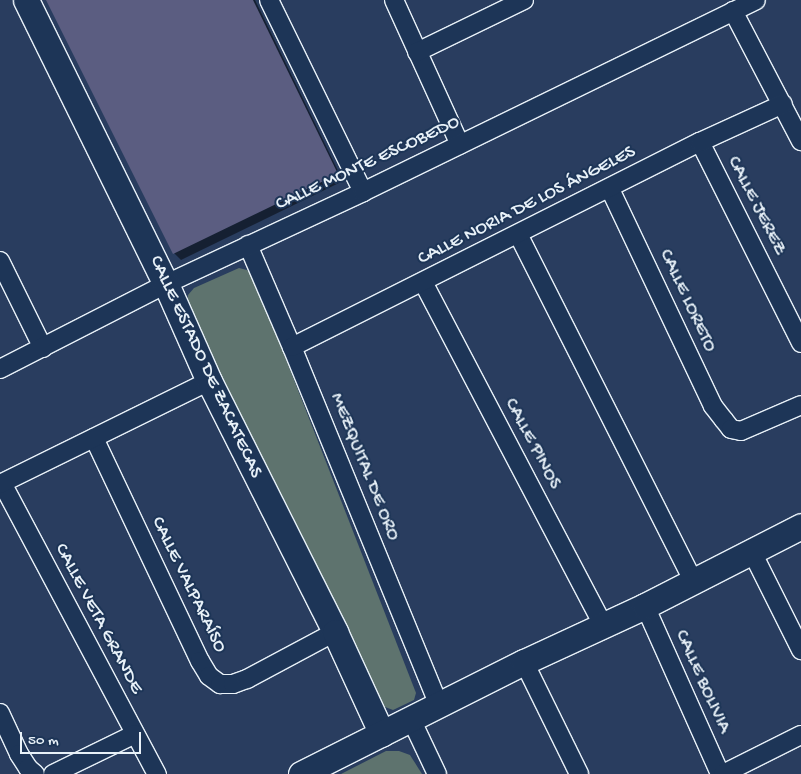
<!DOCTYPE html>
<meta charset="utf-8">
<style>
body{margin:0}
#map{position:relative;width:801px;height:774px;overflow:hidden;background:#293d5f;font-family:"Gochi Hand",sans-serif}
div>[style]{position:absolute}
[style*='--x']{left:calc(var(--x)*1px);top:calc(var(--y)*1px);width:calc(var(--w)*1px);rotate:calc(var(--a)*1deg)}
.green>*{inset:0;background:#5e736e}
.shadow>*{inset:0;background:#0007}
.building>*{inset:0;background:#5b5d81}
.roads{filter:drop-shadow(1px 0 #e8f1f8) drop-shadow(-1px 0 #e8f1f8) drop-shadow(0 1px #e8f1f8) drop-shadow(0 -1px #e8f1f8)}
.street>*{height:18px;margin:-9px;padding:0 9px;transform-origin:9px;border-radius:9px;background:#1d3557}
.secondary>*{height:25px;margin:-12.5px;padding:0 12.5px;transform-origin:12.5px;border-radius:12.5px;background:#1d3557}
span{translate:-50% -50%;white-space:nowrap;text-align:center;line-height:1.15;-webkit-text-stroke:4px #1d3557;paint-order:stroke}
.street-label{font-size:19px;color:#e8f1f8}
.scale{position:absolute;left:20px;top:732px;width:121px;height:22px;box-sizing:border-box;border:2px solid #e8f1f8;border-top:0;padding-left:6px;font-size:15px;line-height:18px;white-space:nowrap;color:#e8f1f8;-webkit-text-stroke:4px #1d3557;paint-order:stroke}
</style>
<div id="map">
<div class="green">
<i style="clip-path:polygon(239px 268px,247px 270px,254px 277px,416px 693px,414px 700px,393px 710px,385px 707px,378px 694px,187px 305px,188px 295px,194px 288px)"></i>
<i style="clip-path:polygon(386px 751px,399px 751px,410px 755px,422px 774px,341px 774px)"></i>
</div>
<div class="shadow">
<i style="clip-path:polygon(48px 0,255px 0,343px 181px,181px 260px,174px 253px)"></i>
</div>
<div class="building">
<i style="clip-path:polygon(46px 0,253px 0,338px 174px,173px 254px)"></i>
</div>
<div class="roads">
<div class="street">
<i style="--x:269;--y:0;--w:214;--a:63.9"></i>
<i style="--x:394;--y:0;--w:159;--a:65.5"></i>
<i style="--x:733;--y:11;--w:147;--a:62.4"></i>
<i style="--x:417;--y:52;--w:119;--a:-25.9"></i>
<i style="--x:700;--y:142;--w:225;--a:63.3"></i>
<i style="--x:610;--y:189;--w:240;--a:64.6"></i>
<i style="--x:713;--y:406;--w:18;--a:52"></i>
<i style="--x:724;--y:420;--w:11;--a:52"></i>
<i style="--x:731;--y:429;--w:10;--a:11"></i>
<i style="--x:741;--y:431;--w:65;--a:-23.4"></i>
<i style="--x:518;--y:234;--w:389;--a:63.2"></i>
<i style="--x:248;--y:245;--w:111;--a:66.7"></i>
<i style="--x:292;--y:347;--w:388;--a:67.7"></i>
<i style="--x:0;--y:261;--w:97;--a:63.7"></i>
<i style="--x:423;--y:282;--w:390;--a:62.3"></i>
<i style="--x:292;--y:347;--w:457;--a:-26.7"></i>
<i style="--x:700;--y:142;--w:91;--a:-24.6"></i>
<i style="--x:0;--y:369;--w:186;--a:-27.1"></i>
<i style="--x:166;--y:284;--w:217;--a:-25"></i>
<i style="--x:363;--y:192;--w:437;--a:-26"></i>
<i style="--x:94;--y:438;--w:247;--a:64.6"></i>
<i style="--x:200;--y:661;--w:17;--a:59"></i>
<i style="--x:209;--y:676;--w:14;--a:36"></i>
<i style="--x:220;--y:684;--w:13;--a:0"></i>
<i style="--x:233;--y:684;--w:15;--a:-20"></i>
<i style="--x:247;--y:679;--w:100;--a:-28.1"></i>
<i style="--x:2;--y:483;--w:330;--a:62"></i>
<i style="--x:0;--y:484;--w:233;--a:-26.2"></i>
<i style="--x:751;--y:550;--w:112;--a:63.4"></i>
<i style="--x:645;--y:606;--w:184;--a:65.9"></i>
<i style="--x:524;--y:662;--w:125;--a:63.8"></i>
<i style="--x:0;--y:713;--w:45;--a:65.1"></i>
<i style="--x:19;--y:754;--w:17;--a:57"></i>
<i style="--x:28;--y:768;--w:9;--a:41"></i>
<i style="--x:411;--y:719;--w:61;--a:64.7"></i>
<i style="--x:53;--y:774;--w:91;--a:-26"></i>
<i style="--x:723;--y:774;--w:87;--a:-26.6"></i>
</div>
<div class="secondary">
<i style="--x:26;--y:0;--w:317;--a:63.8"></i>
<i style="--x:166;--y:284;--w:106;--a:66.1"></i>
<i style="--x:209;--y:381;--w:281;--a:63.3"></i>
<i style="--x:335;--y:632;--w:112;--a:65.3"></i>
<i style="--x:301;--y:774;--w:250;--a:-26.7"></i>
<i style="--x:524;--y:662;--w:133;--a:-24.8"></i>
<i style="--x:645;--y:606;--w:175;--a:-27.1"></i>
</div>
</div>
<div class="street-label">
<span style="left:368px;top:164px;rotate:-25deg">CALLE MONTE ESCOBEDO</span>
<span style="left:527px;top:206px;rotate:-27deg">CALLE NORIA DE LOS ÁNGELES</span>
<span style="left:756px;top:206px;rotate:63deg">CALLE JEREZ</span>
<span style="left:687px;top:301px;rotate:65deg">CALLE LORETO</span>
<span style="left:205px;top:367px;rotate:65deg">CALLE ESTADO DE ZACATECAS</span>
<span style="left:532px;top:444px;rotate:62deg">CALLE PINOS</span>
<span style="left:364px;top:467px;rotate:68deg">MEZQUITAL DE ORO</span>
<span style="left:188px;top:585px;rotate:64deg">CALLE VALPARAÍSO</span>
<span style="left:98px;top:619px;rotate:62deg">CALLE VETA GRANDE</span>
<span style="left:702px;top:682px;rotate:66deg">CALLE BOLIVIA</span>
</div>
<div class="scale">50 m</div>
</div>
